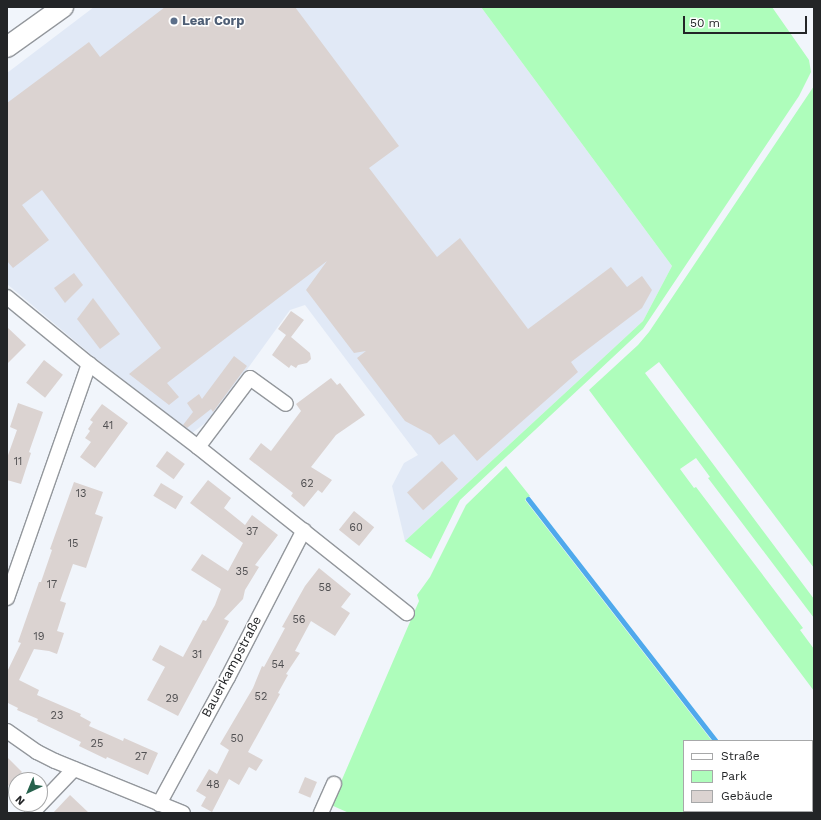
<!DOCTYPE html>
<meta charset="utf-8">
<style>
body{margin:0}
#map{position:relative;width:821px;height:820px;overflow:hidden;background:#f1f5fb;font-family:"Work Sans",sans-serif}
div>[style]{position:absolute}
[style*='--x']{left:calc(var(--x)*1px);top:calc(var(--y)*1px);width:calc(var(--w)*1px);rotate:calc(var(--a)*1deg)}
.built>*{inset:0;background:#e1e9f6}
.green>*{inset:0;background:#aefdbb}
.stream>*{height:5px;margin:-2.5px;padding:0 2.5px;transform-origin:2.5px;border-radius:2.5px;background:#4fa9ec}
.building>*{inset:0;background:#dbd3d1;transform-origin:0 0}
.roads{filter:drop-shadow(1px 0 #93979c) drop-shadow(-1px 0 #93979c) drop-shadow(0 1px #93979c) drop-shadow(0 -1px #93979c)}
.street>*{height:14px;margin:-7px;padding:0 7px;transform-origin:7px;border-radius:7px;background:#fff}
.secondary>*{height:20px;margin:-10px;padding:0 10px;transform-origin:10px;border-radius:10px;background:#fff}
.dots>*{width:11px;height:11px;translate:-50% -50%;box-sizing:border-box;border:2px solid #fff;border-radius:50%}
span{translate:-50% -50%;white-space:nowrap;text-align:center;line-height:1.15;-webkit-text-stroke:3px #fff;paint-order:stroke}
.number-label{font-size:11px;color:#515052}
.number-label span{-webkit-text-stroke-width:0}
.service-label{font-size:13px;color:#4e5e75;font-weight:700}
.left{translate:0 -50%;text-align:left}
.street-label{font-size:13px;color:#232527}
.frame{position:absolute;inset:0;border:8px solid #232527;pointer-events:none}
.legend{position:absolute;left:683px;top:740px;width:130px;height:72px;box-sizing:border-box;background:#fff;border:1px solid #a7a8a9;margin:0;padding:5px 7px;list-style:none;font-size:12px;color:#232527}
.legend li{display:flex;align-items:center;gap:8px;height:20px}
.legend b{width:20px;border:1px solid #a7a8a9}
.north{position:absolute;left:8px;top:772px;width:40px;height:40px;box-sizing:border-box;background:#fff;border:1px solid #a7a8a9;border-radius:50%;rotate:224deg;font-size:11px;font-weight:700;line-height:16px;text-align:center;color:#232527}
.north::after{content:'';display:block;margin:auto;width:14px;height:18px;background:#27624d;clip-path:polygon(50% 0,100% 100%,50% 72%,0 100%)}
.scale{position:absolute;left:683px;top:16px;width:124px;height:18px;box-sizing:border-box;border:2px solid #232527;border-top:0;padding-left:5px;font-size:12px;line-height:14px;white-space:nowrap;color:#232527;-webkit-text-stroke:3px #fff;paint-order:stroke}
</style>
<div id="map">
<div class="built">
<i style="clip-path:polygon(94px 7px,481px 7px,672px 266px,643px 321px,405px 541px,392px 486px,404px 463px,418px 455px,305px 305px,290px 310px,212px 418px,192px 433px,94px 357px,7px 284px,7px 73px)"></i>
</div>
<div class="green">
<i style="clip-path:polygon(481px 7px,772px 7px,809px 60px,811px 72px,799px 96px,643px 329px,460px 500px,431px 559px,405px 541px,643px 321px,672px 266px)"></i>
<i style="clip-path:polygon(814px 86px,814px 568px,659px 362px,645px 373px,814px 599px,814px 618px,708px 478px,710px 477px,696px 458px,680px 469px,694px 488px,696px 487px,803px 628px,800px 630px,814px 649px,814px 691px,589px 390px,638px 345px,649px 332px)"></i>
<i style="clip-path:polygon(506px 466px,530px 496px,525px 500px,712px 741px,684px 741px,684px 811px,766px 811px,767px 813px,349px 813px,331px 805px,419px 601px,417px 595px,430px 577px,466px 505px)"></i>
</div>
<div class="stream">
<i style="--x:528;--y:499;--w:306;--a:52.2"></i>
<i style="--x:769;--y:811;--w:3;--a:45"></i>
</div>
<div class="building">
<i style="clip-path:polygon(165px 7px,295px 7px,399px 146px,369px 168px,437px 257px,460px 238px,528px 329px,611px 267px,627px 287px,642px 276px,652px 290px,642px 308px,571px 362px,578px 372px,477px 461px,454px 434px,439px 445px,431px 435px,405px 421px,357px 358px,366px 351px,354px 353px,306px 290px,327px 261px,167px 383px,179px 397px,169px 405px,129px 374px,161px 348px,42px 190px,22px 205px,49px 240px,13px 268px,7px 261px,7px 103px,89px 42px,100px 57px)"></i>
<i style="clip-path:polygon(74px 273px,83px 285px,65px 303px,54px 288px)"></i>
<i style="clip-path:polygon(93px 298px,120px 334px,100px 349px,77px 319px)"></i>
<i style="clip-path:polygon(291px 311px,304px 320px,291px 337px,310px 353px,311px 359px,307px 363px,298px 365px,296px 368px,291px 365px,289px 368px,272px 355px,286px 335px,278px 329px)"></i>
<i style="clip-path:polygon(7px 327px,26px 345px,7px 364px)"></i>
<i style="clip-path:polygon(234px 356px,247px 366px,213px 412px,211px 409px,187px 428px,183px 425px,193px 412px,187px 403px,199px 394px,202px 399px)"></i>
<i style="left:44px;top:360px;width:24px;height:29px;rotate:38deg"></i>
<i style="clip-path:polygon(331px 378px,337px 385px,340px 383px,365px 415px,336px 435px,311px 467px,332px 480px,322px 493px,318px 490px,304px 507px,291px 496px,293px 493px,249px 459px,261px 443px,271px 451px,301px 411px,296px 404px)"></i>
<i style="clip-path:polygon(18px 403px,43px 412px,29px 452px,31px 453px,21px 484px,7px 480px,7px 458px,17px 430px,10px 427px)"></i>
<i style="clip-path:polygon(102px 404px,128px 423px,95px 468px,80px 457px,91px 442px,85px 438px,90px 431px,88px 429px,93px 422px,90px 420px)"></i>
<i style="left:167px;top:451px;width:22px;height:19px;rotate:36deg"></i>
<i style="left:442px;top:461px;width:24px;height:47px;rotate:48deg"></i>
<i style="clip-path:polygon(208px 480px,231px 498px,224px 508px,245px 525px,252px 515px,278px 535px,255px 565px,259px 567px,245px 590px,243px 599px,224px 619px,229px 621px,178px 716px,147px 700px,165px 667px,152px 660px,160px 645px,183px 657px,203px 620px,206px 621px,215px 605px,221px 589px,191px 570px,202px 554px,228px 571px,243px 543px,190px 503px)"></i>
<i style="clip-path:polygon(74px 482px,103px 492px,95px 514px,103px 517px,86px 568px,73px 564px,60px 601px,66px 603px,57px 631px,64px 633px,57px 654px,49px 651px,34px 649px,19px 680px,39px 690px,37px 695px,81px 714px,80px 716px,91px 722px,89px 726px,123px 741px,124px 738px,158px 753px,148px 775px,107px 757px,106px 759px,79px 746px,81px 742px,37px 721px,38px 719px,17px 710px,18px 708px,8px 703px,7px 705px,7px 672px,21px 643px,18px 642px,39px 582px,41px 582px,52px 550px,50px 549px)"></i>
<i style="left:161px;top:483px;width:26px;height:15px;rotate:31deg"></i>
<i style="left:354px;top:511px;width:26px;height:24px;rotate:39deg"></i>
<i style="clip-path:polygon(319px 568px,351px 594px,341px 607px,350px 613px,335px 636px,311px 621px,295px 651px,300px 653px,286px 674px,288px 675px,278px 693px,280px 694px,248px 752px,263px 760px,256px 771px,249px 767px,239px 785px,229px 779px,212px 812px,201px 806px,206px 797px,196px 791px,209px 769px,217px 774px,229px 750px,220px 744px,253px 688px,262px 666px,264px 667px,285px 628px,282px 627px,305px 586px)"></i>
<i style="clip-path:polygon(7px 757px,22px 772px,7px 787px)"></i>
<i style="left:305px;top:777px;width:13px;height:17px;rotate:23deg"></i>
<i style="clip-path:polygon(70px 795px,89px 813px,53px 813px)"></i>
</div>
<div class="roads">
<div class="street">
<i style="--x:7;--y:297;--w:106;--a:39.3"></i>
<i style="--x:89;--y:364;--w:137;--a:37.3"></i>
<i style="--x:198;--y:447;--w:267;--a:38.5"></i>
<i style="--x:198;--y:447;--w:86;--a:-53"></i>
<i style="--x:250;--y:378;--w:44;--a:35.8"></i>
<i style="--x:7;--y:598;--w:248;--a:-70.7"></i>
<i style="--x:7;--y:731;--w:37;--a:35"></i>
<i style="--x:37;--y:752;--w:20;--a:27"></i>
<i style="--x:55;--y:761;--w:138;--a:22.1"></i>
<i style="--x:159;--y:804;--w:145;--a:-61.5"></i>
<i style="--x:228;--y:677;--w:165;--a:-62.7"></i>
<i style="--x:32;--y:813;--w:61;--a:-46.3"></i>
<i style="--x:321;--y:813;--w:32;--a:-66"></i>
</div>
<div class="secondary">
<i style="--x:7;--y:47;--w:69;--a:-35.5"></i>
</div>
</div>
<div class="dots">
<i style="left:174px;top:21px;background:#5c6f8a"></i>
</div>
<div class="number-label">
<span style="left:108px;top:426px">41</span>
<span style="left:18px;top:462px">11</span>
<span style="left:307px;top:484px">62</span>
<span style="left:81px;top:494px">13</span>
<span style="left:356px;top:528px">60</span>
<span style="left:252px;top:532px">37</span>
<span style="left:73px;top:544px">15</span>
<span style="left:242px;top:572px">35</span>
<span style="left:52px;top:585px">17</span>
<span style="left:325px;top:588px">58</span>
<span style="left:299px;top:620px">56</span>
<span style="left:39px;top:637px">19</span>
<span style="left:197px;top:655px">31</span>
<span style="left:278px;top:665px">54</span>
<span style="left:261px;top:697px">52</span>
<span style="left:172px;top:699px">29</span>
<span style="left:57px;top:716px">23</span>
<span style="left:237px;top:739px">50</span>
<span style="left:97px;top:744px">25</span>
<span style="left:141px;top:757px">27</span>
<span style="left:213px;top:785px">48</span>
</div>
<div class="service-label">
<span class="left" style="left:182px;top:21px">Lear Corp</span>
</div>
<div class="street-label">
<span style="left:232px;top:667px;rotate:-62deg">Bauerkampstraße</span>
</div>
<div class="frame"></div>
<ul class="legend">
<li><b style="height:5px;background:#fff"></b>Straße</li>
<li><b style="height:11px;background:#aefdbb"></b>Park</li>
<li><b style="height:11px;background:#dbd3d1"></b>Gebäude</li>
</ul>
<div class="north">N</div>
<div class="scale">50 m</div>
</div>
